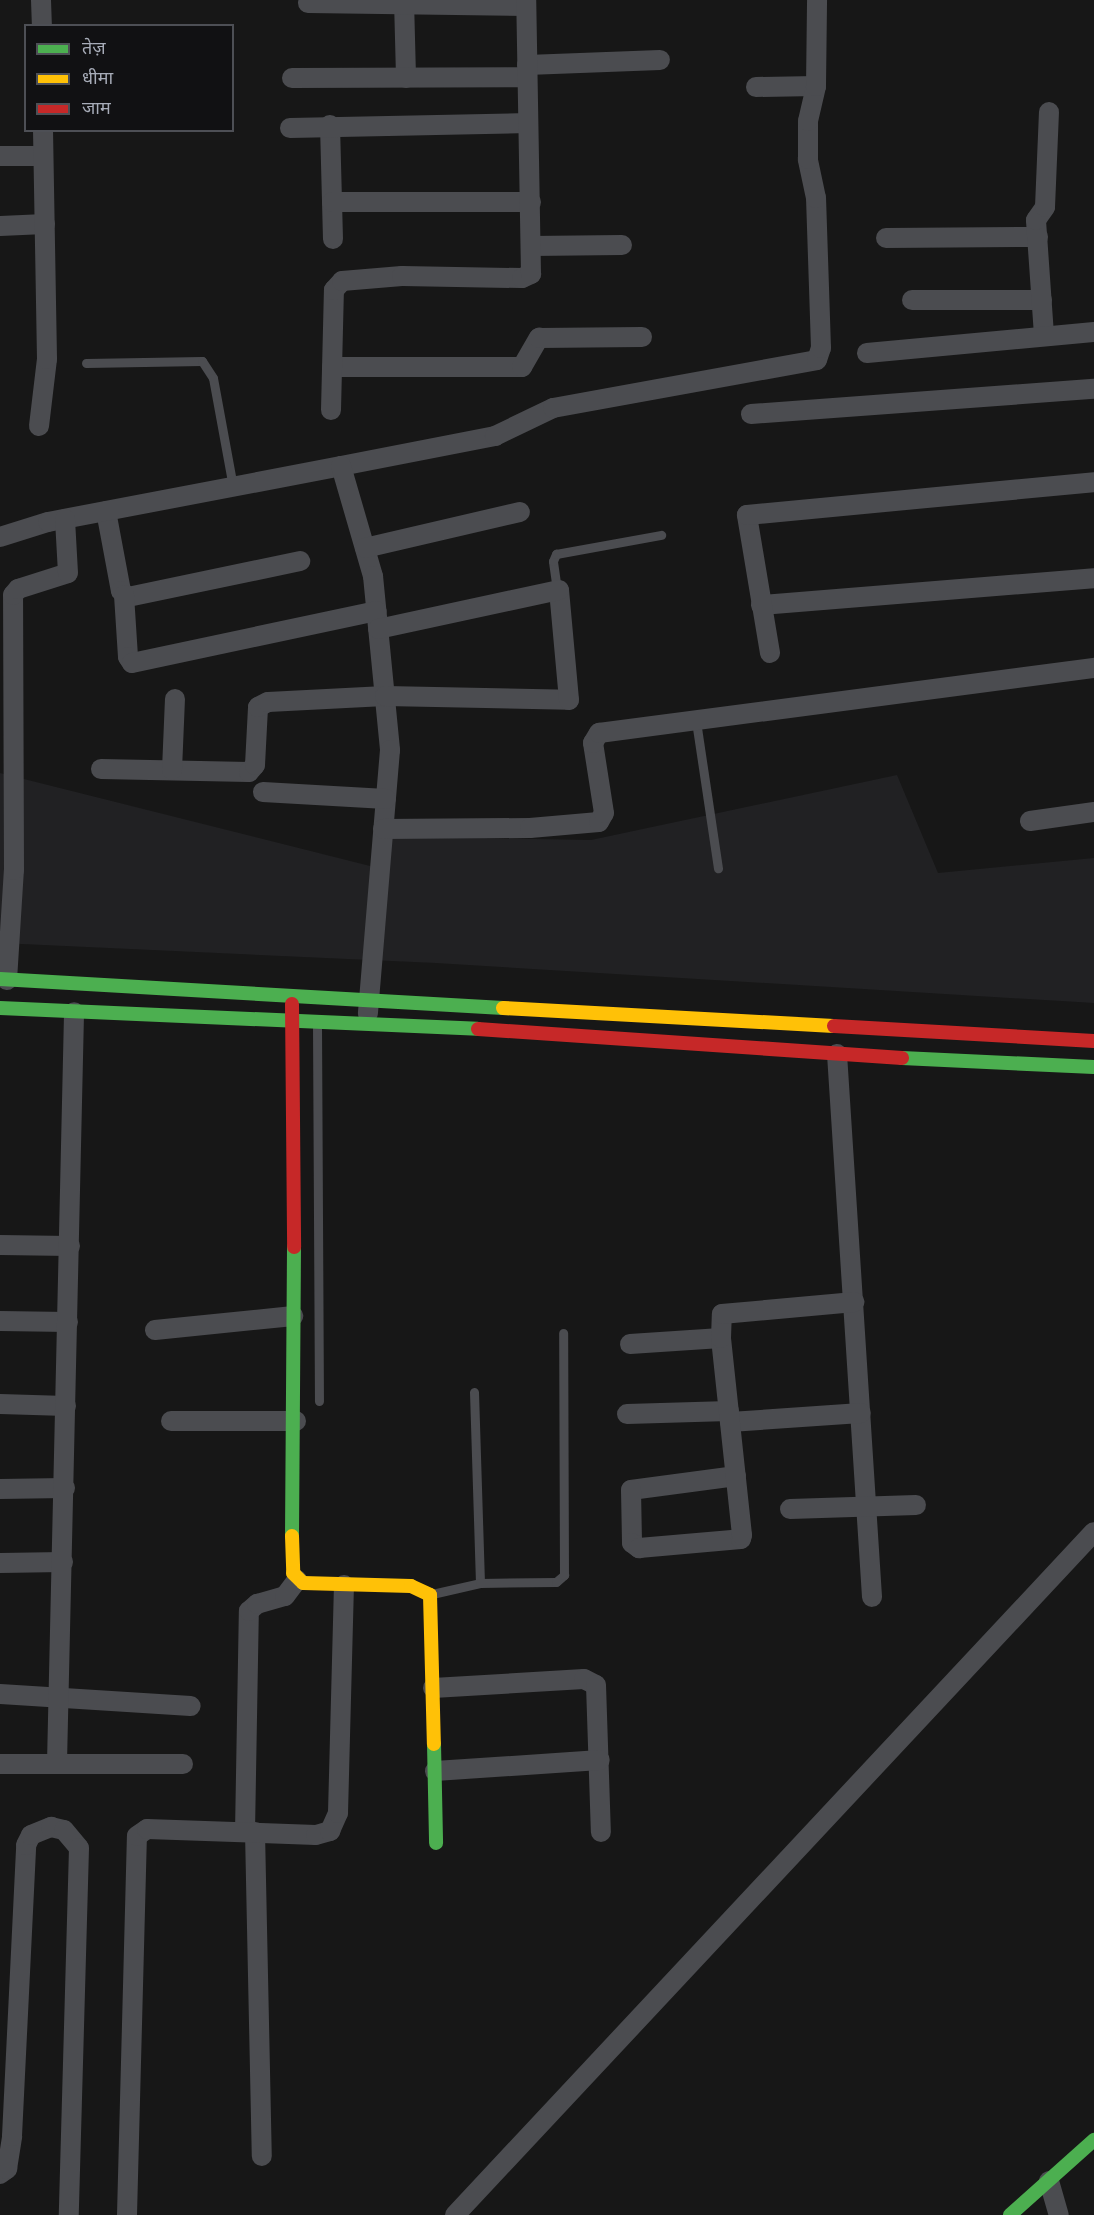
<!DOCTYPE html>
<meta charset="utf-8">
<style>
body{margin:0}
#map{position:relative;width:1094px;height:2215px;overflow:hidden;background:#171717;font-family:Ubuntu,"Noto Sans Devanagari",sans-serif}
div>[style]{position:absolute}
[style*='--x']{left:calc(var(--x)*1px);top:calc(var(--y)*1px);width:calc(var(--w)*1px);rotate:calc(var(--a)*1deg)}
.built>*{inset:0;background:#212123}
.lane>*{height:9px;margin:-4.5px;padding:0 4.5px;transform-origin:4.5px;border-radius:4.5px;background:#4b4c50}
.street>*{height:20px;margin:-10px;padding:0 10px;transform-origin:10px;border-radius:10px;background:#4b4c50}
.fast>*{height:14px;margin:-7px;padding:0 7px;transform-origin:7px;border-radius:7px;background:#4caf50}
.slow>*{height:14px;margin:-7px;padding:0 7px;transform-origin:7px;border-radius:7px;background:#ffc107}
.jam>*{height:14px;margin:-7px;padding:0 7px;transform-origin:7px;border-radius:7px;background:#c62828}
span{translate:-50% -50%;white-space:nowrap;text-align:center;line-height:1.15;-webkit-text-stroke:4.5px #111113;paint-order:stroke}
.legend{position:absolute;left:24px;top:24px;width:210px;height:108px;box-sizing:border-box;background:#111113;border:2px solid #4d4f55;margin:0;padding:8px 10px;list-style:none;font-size:18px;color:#a7acb8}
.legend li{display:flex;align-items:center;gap:12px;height:30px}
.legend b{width:30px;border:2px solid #4d4f55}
</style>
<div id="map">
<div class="built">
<i style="clip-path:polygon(0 773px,386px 870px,386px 836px,591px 840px,897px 775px,938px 873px,1094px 858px,1094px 1003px,436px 963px,0 943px)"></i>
</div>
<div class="lane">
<i style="--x:86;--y:363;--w:116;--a:-1"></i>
<i style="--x:202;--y:361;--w:20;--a:57"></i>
<i style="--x:213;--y:378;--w:111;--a:79.6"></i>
<i style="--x:557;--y:590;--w:29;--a:-98"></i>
<i style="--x:553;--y:561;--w:8;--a:-67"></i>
<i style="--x:556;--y:554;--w:107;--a:-10.3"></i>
<i style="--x:696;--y:721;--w:149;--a:81.5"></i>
<i style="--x:317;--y:1025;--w:376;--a:89.7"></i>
<i style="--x:474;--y:1392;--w:191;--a:88.2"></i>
<i style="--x:432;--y:1594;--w:49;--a:-12.9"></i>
<i style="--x:480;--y:1583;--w:76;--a:-0.8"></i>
<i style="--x:556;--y:1582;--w:11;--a:-41"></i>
<i style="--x:564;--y:1575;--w:242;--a:-90.2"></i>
</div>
<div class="street">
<i style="--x:41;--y:0;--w:26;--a:88"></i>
<i style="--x:404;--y:0;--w:78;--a:88.5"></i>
<i style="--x:308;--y:3;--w:218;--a:0.8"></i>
<i style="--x:527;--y:65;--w:133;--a:-2.2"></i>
<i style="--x:292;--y:78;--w:235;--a:-0.2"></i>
<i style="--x:756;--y:87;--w:60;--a:-1"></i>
<i style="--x:330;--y:125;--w:114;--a:88.5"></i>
<i style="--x:290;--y:128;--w:238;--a:-1.2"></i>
<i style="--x:0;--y:156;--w:43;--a:0"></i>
<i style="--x:332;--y:202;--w:199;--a:0"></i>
<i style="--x:0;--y:226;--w:45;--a:-2.5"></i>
<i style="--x:886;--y:238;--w:152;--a:-0.4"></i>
<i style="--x:531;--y:246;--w:91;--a:-0.6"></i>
<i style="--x:912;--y:300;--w:130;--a:0"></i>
<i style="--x:1044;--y:335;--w:115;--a:-94"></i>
<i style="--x:1036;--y:220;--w:16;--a:-55"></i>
<i style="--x:1045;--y:207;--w:95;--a:-87.6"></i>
<i style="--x:867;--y:353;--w:228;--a:-5.3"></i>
<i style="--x:332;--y:367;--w:190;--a:0"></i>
<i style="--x:522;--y:367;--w:34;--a:-60"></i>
<i style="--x:539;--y:338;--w:103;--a:-0.6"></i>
<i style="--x:331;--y:410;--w:120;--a:-88.6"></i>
<i style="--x:334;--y:290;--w:12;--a:-48"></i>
<i style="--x:342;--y:281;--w:60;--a:-4.8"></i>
<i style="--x:402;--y:276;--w:120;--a:1"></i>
<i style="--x:522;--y:278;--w:10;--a:-24"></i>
<i style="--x:531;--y:274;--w:274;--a:-91"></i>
<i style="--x:751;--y:414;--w:344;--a:-4.2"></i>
<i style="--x:39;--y:426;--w:67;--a:-83.2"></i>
<i style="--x:47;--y:359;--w:229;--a:-91"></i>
<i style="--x:341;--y:466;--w:157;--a:-11"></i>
<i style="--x:495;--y:436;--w:64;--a:-25.8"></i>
<i style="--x:553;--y:408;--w:268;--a:-10.3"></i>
<i style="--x:817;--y:360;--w:13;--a:-72"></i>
<i style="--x:821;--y:348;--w:150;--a:-91.9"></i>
<i style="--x:816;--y:198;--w:40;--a:-102"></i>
<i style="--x:808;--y:159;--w:38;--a:-90"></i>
<i style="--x:808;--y:121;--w:36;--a:-77"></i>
<i style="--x:816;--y:86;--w:86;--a:-89.3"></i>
<i style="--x:106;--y:511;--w:81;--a:79.4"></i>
<i style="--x:121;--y:591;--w:9;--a:41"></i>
<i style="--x:128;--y:597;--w:176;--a:-11.8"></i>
<i style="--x:0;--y:537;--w:50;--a:-17.4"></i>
<i style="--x:48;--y:522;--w:298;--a:-10.8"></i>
<i style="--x:341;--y:466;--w:115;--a:73.8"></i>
<i style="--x:373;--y:576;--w:175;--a:84.4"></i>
<i style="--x:390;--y:750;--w:264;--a:94.8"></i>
<i style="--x:365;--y:548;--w:159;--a:-13.1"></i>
<i style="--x:124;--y:595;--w:62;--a:86.3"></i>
<i style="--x:128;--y:657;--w:7;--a:56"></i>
<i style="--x:132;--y:663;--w:250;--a:-12"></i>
<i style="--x:761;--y:605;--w:334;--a:-4.6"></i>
<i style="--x:770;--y:653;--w:140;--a:-99.5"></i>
<i style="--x:747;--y:515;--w:349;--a:-5.4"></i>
<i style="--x:101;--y:769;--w:148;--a:1.2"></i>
<i style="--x:249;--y:772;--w:9;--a:-49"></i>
<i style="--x:255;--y:765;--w:58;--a:-87"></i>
<i style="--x:258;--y:707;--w:11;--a:-27"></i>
<i style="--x:268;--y:702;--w:117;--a:-2.9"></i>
<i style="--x:385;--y:696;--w:184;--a:1.2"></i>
<i style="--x:569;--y:700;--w:110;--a:-95.2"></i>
<i style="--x:559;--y:590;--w:185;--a:167.8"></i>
<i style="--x:172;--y:770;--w:71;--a:-87.6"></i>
<i style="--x:263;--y:792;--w:123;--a:3.3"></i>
<i style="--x:1030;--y:821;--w:65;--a:-8"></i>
<i style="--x:383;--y:829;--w:147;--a:-0.4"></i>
<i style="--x:530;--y:828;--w:69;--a:-5"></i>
<i style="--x:599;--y:822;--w:10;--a:-61"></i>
<i style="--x:604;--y:813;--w:71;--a:-98.9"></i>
<i style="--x:593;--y:743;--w:12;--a:-59"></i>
<i style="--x:599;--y:733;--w:499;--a:-7.5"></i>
<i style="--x:7;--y:980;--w:110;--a:-86.4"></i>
<i style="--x:14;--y:870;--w:275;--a:-90.2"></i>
<i style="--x:13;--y:595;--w:8;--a:-50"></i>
<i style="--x:18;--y:589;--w:52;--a:-17.7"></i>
<i style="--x:68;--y:573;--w:54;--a:-93.2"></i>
<i style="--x:837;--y:1054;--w:544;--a:86.31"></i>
<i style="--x:0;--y:1245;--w:70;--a:0.8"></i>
<i style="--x:0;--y:1321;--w:68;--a:0.8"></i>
<i style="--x:155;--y:1330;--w:139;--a:-5.8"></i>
<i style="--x:630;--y:1344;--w:91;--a:-3.8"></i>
<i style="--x:0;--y:1404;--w:66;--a:1.7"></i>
<i style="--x:627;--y:1414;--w:102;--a:-1.7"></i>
<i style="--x:171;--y:1421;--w:125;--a:0"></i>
<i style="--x:730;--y:1422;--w:131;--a:-3.9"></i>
<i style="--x:736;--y:1476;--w:106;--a:172.4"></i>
<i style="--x:631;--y:1490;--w:53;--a:88.9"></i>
<i style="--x:632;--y:1543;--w:9;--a:36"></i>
<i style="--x:639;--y:1548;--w:102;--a:-5"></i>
<i style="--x:741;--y:1539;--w:4;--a:-76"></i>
<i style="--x:742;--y:1535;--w:198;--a:-96.1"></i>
<i style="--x:721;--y:1338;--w:24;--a:-88"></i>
<i style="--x:722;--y:1314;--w:133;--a:-5.2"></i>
<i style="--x:0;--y:1489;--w:65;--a:-0.9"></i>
<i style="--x:790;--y:1509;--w:126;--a:-1.8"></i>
<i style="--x:0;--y:1563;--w:63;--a:-0.9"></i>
<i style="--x:433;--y:1688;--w:151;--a:-3.4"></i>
<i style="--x:584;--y:1679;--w:13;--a:27"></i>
<i style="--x:596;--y:1685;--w:147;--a:88.1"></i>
<i style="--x:0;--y:1694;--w:191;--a:3.6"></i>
<i style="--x:57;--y:1763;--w:751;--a:-88.7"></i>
<i style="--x:0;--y:1764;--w:183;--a:0"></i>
<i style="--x:435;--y:1771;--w:165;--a:-3.8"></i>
<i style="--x:245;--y:1832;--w:221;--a:-89"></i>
<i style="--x:249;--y:1611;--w:11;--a:-41"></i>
<i style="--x:257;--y:1604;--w:29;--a:-16"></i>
<i style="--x:285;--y:1596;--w:20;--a:-53"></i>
<i style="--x:255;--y:1832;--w:324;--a:88.8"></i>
<i style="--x:0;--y:2174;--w:9;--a:-36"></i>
<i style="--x:7;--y:2169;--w:33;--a:-81"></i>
<i style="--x:12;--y:2136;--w:291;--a:-87.2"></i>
<i style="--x:26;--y:1845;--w:11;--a:-63"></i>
<i style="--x:31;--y:1835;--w:22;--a:-22"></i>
<i style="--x:51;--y:1827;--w:13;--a:13"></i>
<i style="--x:64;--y:1830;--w:23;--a:50"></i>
<i style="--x:79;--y:1848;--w:367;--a:91.6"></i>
<i style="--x:1049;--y:2181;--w:35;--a:74"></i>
<i style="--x:127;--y:2215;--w:379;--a:-88.5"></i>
<i style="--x:137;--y:1836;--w:12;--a:-35"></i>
<i style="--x:147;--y:1829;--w:169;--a:2"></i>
<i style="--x:316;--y:1835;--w:15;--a:-16"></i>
<i style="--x:330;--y:1831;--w:20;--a:-66"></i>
<i style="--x:338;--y:1813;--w:228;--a:-88.5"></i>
<i style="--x:455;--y:2215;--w:935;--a:-46.91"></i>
</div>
<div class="fast">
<i style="--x:0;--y:979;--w:504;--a:3.3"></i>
<i style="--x:0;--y:1008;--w:478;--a:2.5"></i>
<i style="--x:902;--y:1058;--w:192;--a:2.7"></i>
<i style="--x:292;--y:1536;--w:289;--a:-89.6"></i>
<i style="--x:434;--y:1744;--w:99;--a:88.8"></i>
<i style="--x:1010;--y:2215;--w:113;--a:-41.8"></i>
</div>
<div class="slow">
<i style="--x:503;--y:1008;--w:331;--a:3.1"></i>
<i style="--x:292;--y:1536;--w:37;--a:88"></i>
<i style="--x:293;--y:1573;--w:14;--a:45"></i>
<i style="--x:303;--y:1583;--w:108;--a:1.6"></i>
<i style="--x:411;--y:1586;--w:21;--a:25"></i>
<i style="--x:430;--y:1595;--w:149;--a:88.5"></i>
</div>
<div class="jam">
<i style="--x:292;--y:1004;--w:243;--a:89.5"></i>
<i style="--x:834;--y:1026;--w:260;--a:3.3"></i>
<i style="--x:478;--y:1029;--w:425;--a:3.9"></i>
</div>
<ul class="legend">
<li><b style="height:8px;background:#4caf50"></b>तेज़</li>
<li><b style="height:8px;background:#ffc107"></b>धीमा</li>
<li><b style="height:8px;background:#c62828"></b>जाम</li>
</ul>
</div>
